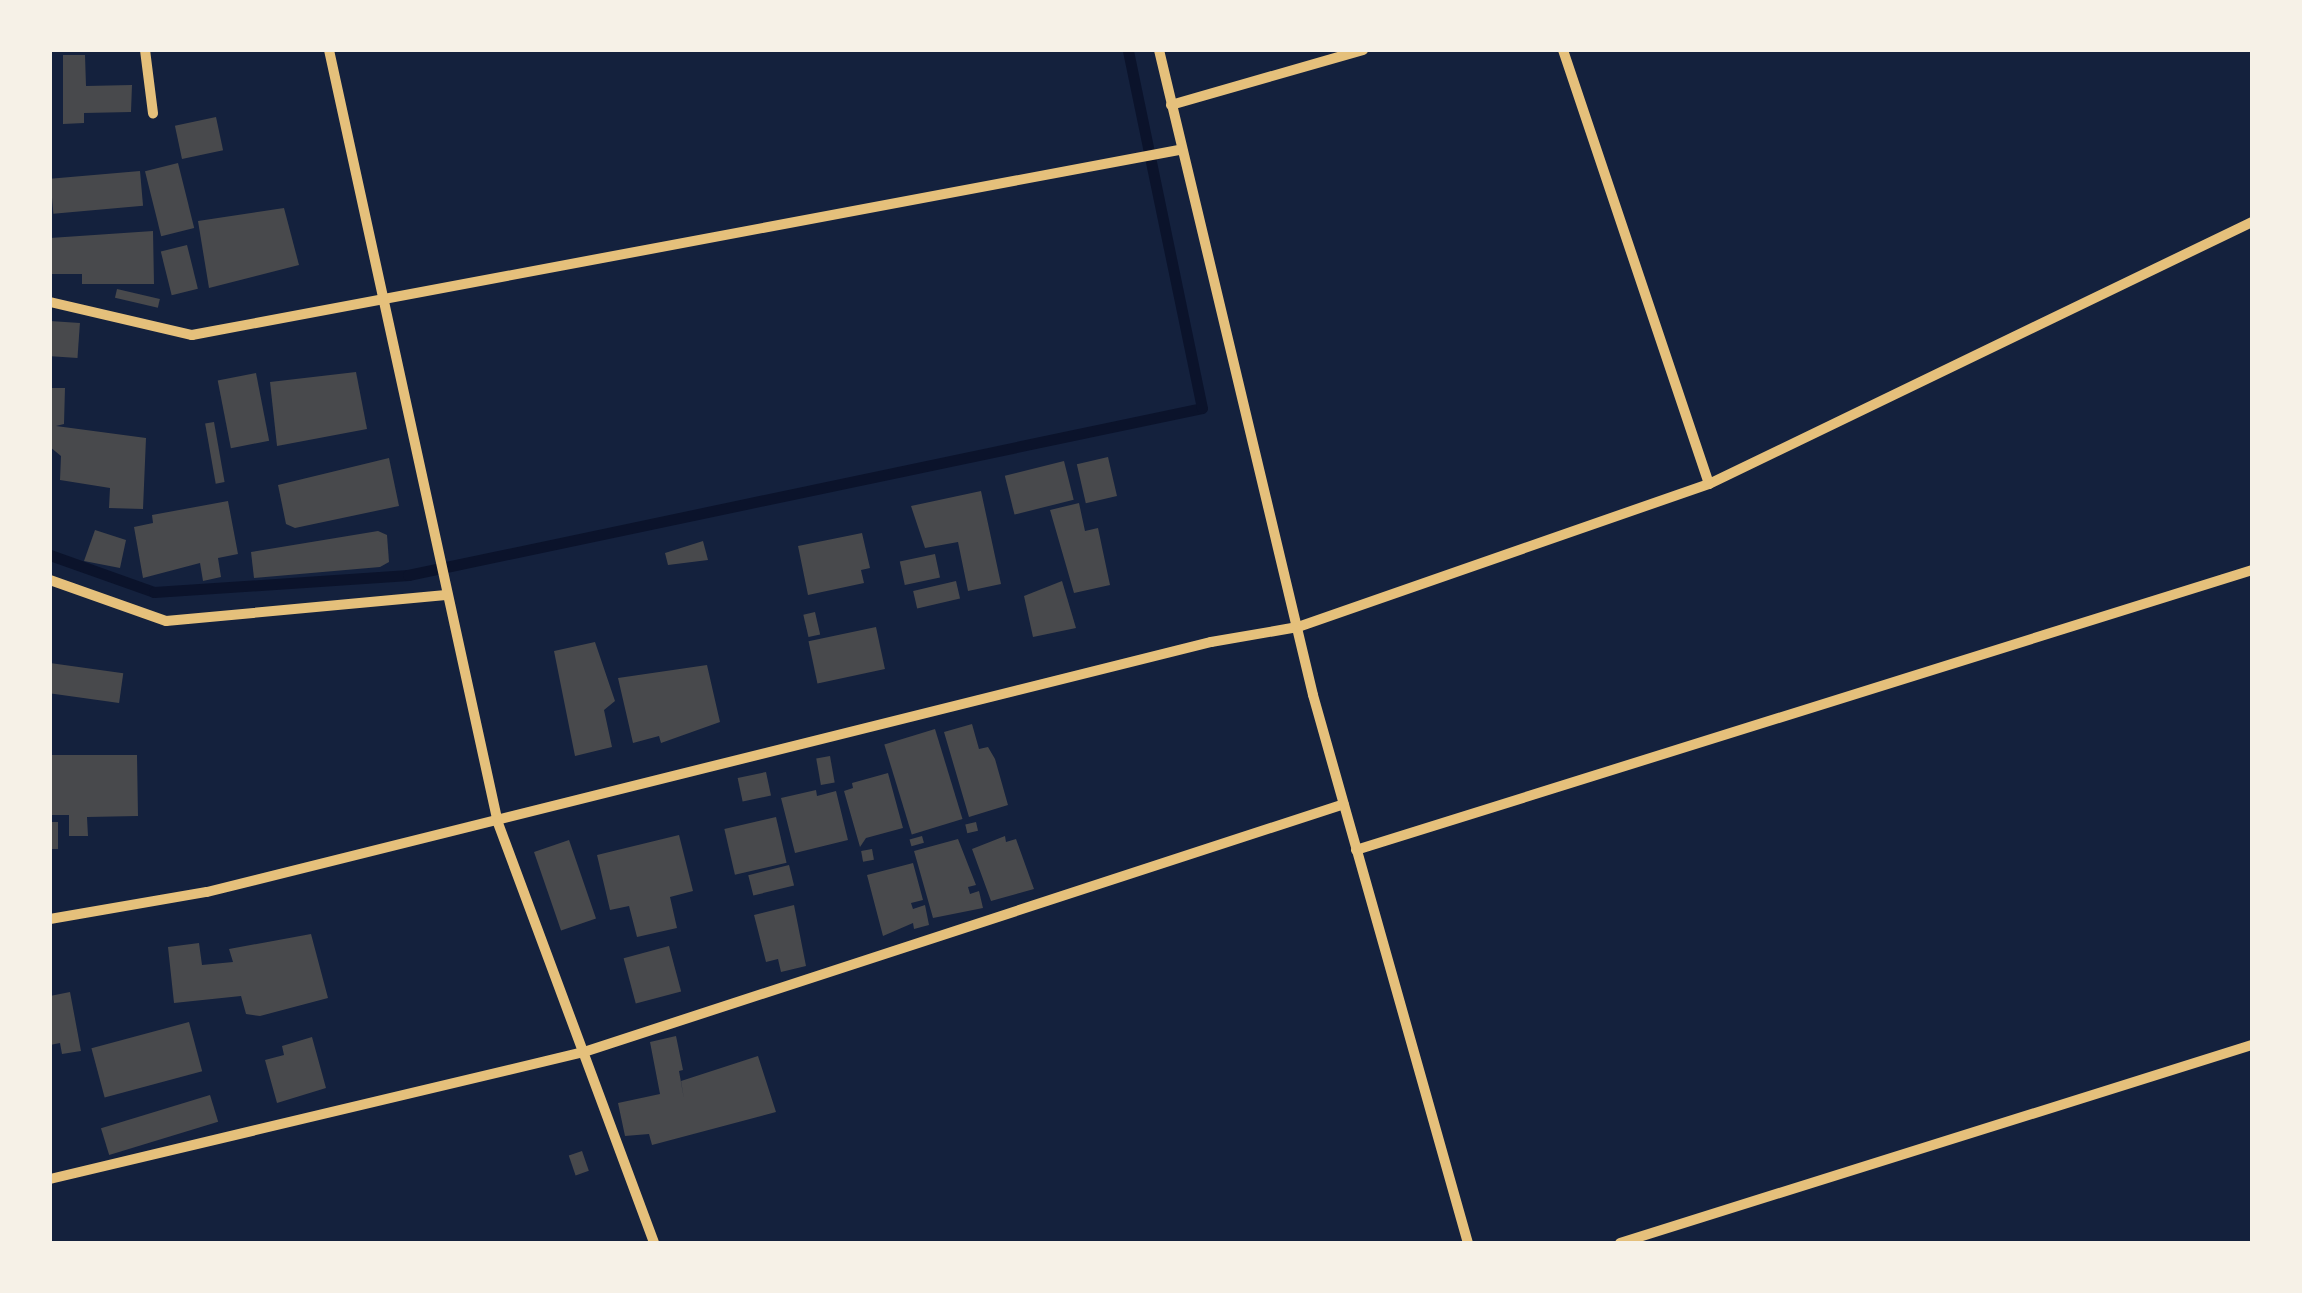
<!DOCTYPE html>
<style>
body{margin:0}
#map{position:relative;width:2302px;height:1293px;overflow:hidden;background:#14213d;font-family:Helvetica,sans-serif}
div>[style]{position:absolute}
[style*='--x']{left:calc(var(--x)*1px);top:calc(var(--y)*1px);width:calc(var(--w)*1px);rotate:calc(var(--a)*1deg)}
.stream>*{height:11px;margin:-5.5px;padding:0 5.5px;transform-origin:5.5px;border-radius:5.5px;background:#0b132b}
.building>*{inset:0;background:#48494c;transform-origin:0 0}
.minor>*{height:10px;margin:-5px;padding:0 5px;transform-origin:5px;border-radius:5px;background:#e5c07b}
span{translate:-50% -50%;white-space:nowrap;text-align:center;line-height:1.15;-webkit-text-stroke:9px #f6f1e7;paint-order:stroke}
.frame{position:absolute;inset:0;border:52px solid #f6f1e7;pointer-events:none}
</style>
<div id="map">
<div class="stream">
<i style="--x:50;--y:555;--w:110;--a:19.6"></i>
<i style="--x:154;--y:592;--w:255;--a:-3.8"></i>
<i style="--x:408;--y:575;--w:811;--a:-11.88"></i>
<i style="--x:1202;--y:408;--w:366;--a:-101.7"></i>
</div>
<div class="building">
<i style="clip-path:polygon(63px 55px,85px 55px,86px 86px,132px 85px,131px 112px,84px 113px,84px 123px,63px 124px)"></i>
<i style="left:216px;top:117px;width:34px;height:42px;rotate:78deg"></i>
<i style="left:178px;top:163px;width:67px;height:34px;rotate:76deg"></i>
<i style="left:140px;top:171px;width:35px;height:90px;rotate:85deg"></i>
<i style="clip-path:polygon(284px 208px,299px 265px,209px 288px,198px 221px)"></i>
<i style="clip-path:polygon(153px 231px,154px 284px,82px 284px,82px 274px,50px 274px,50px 238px)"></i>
<i style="left:187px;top:245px;width:45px;height:27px;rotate:76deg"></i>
<i style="left:117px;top:289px;width:44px;height:9px;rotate:13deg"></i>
<i style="left:50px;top:321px;width:30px;height:35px;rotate:4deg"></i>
<i style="clip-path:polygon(356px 372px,367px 429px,277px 446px,270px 382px)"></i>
<i style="left:256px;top:373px;width:69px;height:39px;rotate:79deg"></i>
<i style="clip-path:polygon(50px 388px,65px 388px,64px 424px,56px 426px,146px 438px,143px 509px,109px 508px,110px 488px,60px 480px,61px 456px,50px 447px)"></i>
<i style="left:214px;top:422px;width:61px;height:9px;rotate:80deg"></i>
<i style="left:1108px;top:457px;width:40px;height:32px;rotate:77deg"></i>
<i style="clip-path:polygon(389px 458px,399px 506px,295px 528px,286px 524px,278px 485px)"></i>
<i style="left:1064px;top:461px;width:40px;height:61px;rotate:76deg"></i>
<i style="clip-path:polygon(981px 491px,1001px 584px,968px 591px,958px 542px,925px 548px,911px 506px)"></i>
<i style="clip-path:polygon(228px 501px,238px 554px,218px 558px,221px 577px,203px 581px,200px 563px,143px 578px,134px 527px,153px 523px,152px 515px)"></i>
<i style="clip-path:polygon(1079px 503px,1085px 531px,1098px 528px,1110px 585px,1074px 593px,1050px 510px)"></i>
<i style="clip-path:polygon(95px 530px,126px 540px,120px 568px,84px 561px)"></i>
<i style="clip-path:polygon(378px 531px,387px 535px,389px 562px,380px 567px,254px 578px,251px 552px)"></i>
<i style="clip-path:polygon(862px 533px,870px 568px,861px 570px,864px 583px,808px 595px,798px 546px)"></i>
<i style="clip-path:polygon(703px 541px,708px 560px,668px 565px,665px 553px)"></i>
<i style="left:935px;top:554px;width:24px;height:36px;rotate:78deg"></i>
<i style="left:956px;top:581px;width:18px;height:44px;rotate:77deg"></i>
<i style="clip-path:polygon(1062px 581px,1076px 628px,1033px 637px,1024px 596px)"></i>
<i style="left:815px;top:612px;width:23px;height:12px;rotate:77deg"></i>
<i style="left:876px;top:627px;width:43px;height:69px;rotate:78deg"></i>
<i style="clip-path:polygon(595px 642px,615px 701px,604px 710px,612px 747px,575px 756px,554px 651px)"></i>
<i style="left:50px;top:663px;width:74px;height:30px;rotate:8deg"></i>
<i style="clip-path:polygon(707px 665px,720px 722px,661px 743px,659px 736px,633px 743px,618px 678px)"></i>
<i style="clip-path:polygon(972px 724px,979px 749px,988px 747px,995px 759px,1008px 805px,969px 817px,944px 732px)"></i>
<i style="left:935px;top:729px;width:94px;height:53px;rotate:73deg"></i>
<i style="clip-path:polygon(50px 755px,137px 755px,138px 816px,87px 817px,88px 836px,69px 836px,69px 815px,50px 815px)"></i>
<i style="left:830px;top:756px;width:27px;height:14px;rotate:80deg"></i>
<i style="left:766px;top:772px;width:24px;height:29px;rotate:78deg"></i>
<i style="clip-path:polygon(888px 773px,903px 828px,866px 838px,860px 847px,844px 791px,853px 788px,852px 783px)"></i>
<i style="clip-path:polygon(816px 790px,817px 796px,836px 791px,848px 840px,795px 853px,781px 798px)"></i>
<i style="left:776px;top:817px;width:47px;height:53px;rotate:77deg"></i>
<i style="left:50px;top:822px;width:8px;height:27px"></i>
<i style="left:976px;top:822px;width:9px;height:11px;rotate:77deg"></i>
<i style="clip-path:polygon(679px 835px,693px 891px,670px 897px,677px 928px,637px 937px,629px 906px,610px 910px,597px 855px)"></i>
<i style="left:922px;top:836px;width:7px;height:13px;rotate:74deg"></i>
<i style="clip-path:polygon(1005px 836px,1006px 842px,1016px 839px,1034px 889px,991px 901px,972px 849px)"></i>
<i style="clip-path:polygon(958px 839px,976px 885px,968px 887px,970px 894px,979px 891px,983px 908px,933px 918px,914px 851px)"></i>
<i style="left:569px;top:840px;width:83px;height:37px;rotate:71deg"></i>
<i style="left:872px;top:849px;width:11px;height:11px;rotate:80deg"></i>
<i style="clip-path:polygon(913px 863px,923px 900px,911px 903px,913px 909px,925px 905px,929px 925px,914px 929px,913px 923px,883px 936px,867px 875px)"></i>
<i style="left:789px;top:865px;width:21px;height:42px;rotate:76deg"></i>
<i style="clip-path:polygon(794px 905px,806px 966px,781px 972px,778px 959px,766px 962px,754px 915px)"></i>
<i style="clip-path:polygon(311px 934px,328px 998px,260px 1016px,246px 1014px,241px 996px,174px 1003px,168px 947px,199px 943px,202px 965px,233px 962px,229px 949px)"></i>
<i style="left:669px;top:946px;width:47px;height:47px;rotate:75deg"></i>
<i style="clip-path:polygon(70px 992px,81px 1051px,62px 1054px,60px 1043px,50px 1045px,50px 996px)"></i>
<i style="left:189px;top:1022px;width:51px;height:101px;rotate:75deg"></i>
<i style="clip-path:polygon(676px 1036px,683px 1070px,679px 1071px,684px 1099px,681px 1081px,758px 1056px,776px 1112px,652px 1145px,649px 1134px,625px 1136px,618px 1103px,660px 1094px,650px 1042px)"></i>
<i style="clip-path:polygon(312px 1037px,326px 1088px,277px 1103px,265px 1060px,284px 1055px,282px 1046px)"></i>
<i style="left:210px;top:1095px;width:28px;height:114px;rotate:73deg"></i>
<i style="left:582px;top:1151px;width:21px;height:14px;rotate:71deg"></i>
</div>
<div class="minor">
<i style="--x:145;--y:50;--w:64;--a:82.8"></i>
<i style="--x:329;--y:50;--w:791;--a:77.67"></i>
<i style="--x:498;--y:823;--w:448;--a:69.6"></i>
<i style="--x:1159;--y:50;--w:663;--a:76.57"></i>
<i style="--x:1313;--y:695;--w:569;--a:74.21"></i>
<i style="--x:1563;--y:50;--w:458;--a:71.4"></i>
<i style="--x:1171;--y:105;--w:200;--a:-16"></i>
<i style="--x:50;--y:302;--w:146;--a:13.1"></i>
<i style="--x:192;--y:335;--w:1004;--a:-10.62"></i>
<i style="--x:50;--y:580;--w:123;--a:19.5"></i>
<i style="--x:166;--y:621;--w:281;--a:-5.3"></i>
<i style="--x:1356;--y:850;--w:939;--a:-17.35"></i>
<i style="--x:50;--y:919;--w:159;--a:-9.8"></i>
<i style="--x:207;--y:892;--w:1035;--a:-13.98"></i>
<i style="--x:1211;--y:642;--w:88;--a:-9.8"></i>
<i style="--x:1298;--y:627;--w:435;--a:-19.2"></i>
<i style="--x:1709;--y:484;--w:603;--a:-25.76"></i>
<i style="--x:50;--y:1179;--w:549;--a:-13.38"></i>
<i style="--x:584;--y:1052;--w:799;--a:-18.07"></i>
<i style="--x:1620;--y:1243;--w:662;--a:-17.4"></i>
</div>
<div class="frame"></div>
</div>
